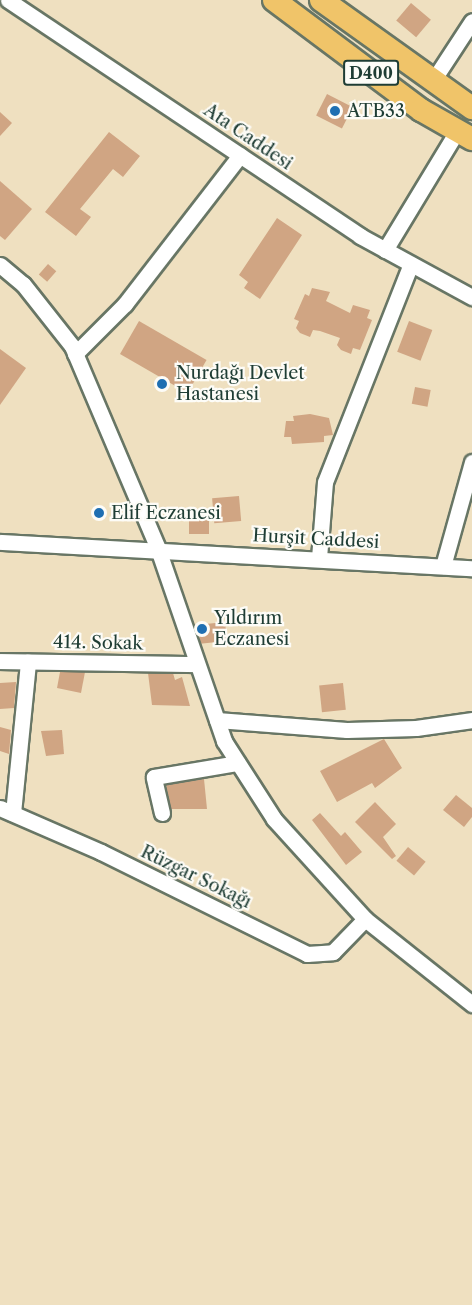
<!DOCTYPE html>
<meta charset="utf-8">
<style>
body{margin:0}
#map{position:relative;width:472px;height:1305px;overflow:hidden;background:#efe0c0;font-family:"Libre Caslon Text",serif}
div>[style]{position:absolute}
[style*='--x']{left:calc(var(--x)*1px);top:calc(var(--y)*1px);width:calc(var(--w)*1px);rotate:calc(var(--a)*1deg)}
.building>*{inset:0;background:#d0a583;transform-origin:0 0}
.roads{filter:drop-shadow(2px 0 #687665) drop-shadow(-2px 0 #687665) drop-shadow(0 2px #687665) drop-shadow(0 -2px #687665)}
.minor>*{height:15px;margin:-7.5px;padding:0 7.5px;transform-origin:7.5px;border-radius:7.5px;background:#fff}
.highway>*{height:22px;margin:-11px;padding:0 11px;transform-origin:11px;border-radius:11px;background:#f0c469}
.dots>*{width:16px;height:16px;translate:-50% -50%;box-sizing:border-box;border:3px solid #fdfcf7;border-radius:50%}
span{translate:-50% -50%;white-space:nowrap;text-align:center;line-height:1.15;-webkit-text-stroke:4.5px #fdfcf7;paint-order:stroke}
.shield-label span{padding:2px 4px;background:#fdfcf7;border:2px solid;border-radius:4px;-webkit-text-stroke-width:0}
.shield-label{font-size:16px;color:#1f3d34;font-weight:700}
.poi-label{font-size:18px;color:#1f3d34}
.left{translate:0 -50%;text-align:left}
.street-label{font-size:18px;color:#1f3d34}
</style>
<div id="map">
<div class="building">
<i style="left:411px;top:3px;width:26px;height:23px;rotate:40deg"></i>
<i style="left:327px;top:94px;width:29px;height:24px;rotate:27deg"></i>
<i style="clip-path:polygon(0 112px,12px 123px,0 136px)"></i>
<i style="clip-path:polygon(109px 132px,140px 156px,123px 177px,113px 169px,80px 209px,91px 217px,76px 236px,45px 212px)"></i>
<i style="clip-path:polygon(0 181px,32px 209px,5px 240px,0 236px)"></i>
<i style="clip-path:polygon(277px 218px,302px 235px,260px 299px,244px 288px,248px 282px,239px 275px)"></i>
<i style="left:48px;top:264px;width:11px;height:14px;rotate:41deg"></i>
<i style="clip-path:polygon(312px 288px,330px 292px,326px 301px,350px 313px,353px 305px,370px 310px,367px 318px,372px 320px,360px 350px,353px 348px,351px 354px,341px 350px,337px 345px,340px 338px,320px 331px,313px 330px,310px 337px,300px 333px,296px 328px,299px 321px,294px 319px,305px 294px,309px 296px)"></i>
<i style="left:139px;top:321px;width:78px;height:38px;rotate:30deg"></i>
<i style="left:409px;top:321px;width:25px;height:33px;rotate:21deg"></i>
<i style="clip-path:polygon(0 349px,26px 368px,0 405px)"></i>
<i style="left:415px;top:387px;width:16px;height:17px;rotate:11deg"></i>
<i style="clip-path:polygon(310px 414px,329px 418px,333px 435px,324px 436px,324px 442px,292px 444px,291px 437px,284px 437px,286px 421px,294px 421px,293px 416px)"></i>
<i style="left:239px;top:496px;width:25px;height:27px;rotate:85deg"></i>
<i style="left:189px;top:517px;width:20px;height:17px"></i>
<i style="left:225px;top:622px;width:19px;height:27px;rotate:84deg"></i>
<i style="clip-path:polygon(60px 672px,85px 672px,81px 693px,57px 688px)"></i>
<i style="clip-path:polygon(148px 673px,173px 673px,175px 680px,182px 677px,190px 706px,152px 705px)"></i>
<i style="clip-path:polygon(16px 682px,14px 708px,0 709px,0 683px)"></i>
<i style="left:343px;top:683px;width:27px;height:24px;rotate:84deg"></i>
<i style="clip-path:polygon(0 727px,11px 730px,9px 754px,0 751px)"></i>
<i style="clip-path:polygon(62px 730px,64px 754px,46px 756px,41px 731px)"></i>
<i style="clip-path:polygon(384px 739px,402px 768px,375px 788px,372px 783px,337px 802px,320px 771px)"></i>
<i style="clip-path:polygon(204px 779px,207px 809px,171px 809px,166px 785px)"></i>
<i style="clip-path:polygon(456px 795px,472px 808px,472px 817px,464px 827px,443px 810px)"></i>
<i style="clip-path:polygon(375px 802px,396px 824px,383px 837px,396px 856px,392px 859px,355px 822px)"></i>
<i style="clip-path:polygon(320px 813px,341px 836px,345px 832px,362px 852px,346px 865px,312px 820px)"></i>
<i style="left:408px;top:847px;width:23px;height:18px;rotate:40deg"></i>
</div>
<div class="roads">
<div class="minor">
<i style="--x:8;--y:0;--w:424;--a:33.8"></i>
<i style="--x:360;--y:236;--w:128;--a:28.6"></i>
<i style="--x:434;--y:79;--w:69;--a:-56.8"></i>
<i style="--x:385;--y:250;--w:139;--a:-58.8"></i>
<i style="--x:0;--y:265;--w:30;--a:40"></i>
<i style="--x:23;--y:284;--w:79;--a:51.7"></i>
<i style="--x:72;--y:346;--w:220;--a:67"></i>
<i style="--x:158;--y:549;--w:203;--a:71"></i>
<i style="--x:224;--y:741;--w:93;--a:57.3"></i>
<i style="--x:274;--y:819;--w:135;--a:47.7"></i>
<i style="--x:365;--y:919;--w:137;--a:38.5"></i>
<i style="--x:75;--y:354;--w:71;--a:-45"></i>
<i style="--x:125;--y:304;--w:188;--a:-52.3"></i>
<i style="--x:0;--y:542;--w:473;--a:3.2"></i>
<i style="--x:319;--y:558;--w:76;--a:-85.5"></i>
<i style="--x:325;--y:482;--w:234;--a:-68.5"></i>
<i style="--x:443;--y:566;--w:108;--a:-74.4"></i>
<i style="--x:0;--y:661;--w:195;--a:0.9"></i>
<i style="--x:217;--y:720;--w:130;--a:4.4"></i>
<i style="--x:347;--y:730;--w:69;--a:-1.7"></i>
<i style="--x:416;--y:728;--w:57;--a:-8.1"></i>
<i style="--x:0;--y:808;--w:110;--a:23.5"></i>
<i style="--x:101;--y:852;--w:230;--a:26.3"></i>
<i style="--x:307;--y:954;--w:26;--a:-4"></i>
<i style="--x:333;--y:952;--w:46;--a:-45.9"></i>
<i style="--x:13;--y:813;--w:152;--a:-84.3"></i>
<i style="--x:162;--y:813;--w:37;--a:-103"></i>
<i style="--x:154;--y:777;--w:85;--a:-9.5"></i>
</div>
<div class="highway">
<i style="--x:274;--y:0;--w:184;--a:36.8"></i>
<i style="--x:421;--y:110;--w:59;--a:29.6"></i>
<i style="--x:321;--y:0;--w:186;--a:35.6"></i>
</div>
</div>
<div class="dots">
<i style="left:335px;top:111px;background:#1f6fb2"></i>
<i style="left:162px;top:384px;background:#1f6fb2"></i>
<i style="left:99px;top:513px;background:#1f6fb2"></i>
<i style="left:202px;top:629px;background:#1f6fb2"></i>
</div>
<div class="shield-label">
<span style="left:371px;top:73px">D400</span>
</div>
<div class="poi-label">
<span class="left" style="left:347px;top:111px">ATB33</span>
<span class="left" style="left:176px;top:384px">Nurdağı Devlet<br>Hastanesi</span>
<span class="left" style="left:111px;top:513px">Elif Eczanesi</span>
<span class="left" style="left:214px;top:629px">Yıldırım<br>Eczanesi</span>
</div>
<div class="street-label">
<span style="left:248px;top:137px;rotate:34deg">Ata Caddesi</span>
<span style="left:316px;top:539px;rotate:3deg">Hurşit Caddesi</span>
<span style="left:98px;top:643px;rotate:1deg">414. Sokak</span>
<span style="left:196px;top:877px;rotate:26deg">Rüzgar Sokağı</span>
</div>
</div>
